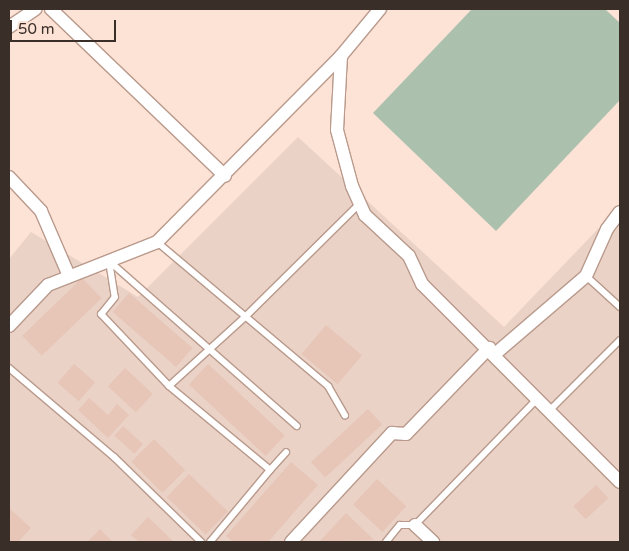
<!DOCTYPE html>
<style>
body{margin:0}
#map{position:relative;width:629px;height:551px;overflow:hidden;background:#fde2d6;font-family:"Varela Round",sans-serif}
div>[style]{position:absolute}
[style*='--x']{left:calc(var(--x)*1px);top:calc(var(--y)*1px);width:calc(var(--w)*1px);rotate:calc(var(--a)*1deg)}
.commercial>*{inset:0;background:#ead2c7}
.green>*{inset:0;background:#abc1ae}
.building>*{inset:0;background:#e7c6b7;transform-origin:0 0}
.roads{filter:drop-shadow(1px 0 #b99a8c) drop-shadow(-1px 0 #b99a8c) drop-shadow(0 1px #b99a8c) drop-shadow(0 -1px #b99a8c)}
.lane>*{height:6px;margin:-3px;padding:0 3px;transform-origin:3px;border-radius:3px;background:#fff}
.street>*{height:12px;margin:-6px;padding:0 6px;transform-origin:6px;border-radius:6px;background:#fff}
span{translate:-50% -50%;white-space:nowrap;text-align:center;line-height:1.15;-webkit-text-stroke:4px #fde2d6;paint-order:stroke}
.frame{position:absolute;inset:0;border:10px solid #3a2e28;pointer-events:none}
.scale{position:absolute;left:10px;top:20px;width:106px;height:22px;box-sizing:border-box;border:2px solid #3a2e28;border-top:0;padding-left:6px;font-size:15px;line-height:18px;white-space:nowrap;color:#3a2e28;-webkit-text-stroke:4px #fde2d6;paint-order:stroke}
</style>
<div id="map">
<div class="commercial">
<i style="clip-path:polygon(298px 137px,504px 327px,620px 206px,620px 542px,9px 542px,9px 259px,31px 232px,138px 297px)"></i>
</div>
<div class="green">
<i style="clip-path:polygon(472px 9px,605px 9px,620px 23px,620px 100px,496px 231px,373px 113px)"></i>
</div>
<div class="building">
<i style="left:82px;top:278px;width:28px;height:83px;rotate:46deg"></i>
<i style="left:129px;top:293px;width:84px;height:25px;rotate:41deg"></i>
<i style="left:326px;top:325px;width:47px;height:38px;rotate:40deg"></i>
<i style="left:74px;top:364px;width:28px;height:25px;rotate:41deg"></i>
<i style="left:208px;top:364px;width:105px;height:28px;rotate:43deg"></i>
<i style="left:125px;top:368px;width:38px;height:25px;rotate:43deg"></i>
<i style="clip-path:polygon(89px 398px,108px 415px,117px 404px,129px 415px,108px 438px,78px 410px)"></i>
<i style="left:368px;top:409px;width:21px;height:78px;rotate:47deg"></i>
<i style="left:123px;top:426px;width:27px;height:13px;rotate:42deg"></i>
<i style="left:154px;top:439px;width:44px;height:32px;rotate:45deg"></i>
<i style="clip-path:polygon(291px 462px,318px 485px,268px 542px,233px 542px,226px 536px)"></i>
<i style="left:189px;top:474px;width:54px;height:32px;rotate:44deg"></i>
<i style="left:377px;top:479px;width:40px;height:35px;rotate:43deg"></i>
<i style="left:596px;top:485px;width:18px;height:31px;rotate:47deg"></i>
<i style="clip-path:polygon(9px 508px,31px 528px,18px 542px,9px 542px)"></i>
<i style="clip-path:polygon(346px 513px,374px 540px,319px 542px)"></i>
<i style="clip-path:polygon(148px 517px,174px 542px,139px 542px,131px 535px)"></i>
<i style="clip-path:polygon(100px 529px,113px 542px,87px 542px)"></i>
</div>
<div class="roads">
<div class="lane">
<i style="--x:157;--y:242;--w:224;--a:40.1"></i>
<i style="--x:328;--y:386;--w:34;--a:60"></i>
<i style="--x:109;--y:261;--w:36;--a:81"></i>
<i style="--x:115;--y:297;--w:22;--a:129"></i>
<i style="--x:101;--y:314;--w:99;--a:46.6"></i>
<i style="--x:169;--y:386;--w:131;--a:39.7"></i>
<i style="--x:270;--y:470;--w:24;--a:-48"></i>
<i style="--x:109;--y:261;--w:250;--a:41.3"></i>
<i style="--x:586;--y:276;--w:46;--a:42.4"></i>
<i style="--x:9;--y:368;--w:138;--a:40.3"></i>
<i style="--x:114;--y:457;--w:122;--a:44.3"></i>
<i style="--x:169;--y:386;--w:103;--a:-42.2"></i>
<i style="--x:245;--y:317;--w:162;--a:-44.7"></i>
<i style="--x:550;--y:410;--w:99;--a:-45"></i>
<i style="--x:210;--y:542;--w:94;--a:-50.2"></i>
<i style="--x:386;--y:542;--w:22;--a:-51"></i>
<i style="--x:400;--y:525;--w:15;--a:0"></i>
<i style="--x:415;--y:525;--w:177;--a:-45.9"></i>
</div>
<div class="street">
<i style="--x:51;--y:9;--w:241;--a:43.8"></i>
<i style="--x:9;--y:27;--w:32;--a:-34"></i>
<i style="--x:341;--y:56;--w:74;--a:93.1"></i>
<i style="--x:337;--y:130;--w:58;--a:75"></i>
<i style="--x:352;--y:186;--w:32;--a:66"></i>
<i style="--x:365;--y:215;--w:60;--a:43"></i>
<i style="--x:409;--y:256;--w:31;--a:65"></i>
<i style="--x:422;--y:284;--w:280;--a:45"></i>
<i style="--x:9;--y:177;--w:47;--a:46.7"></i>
<i style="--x:41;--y:211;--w:71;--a:66.7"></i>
<i style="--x:9;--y:326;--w:57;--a:-46.4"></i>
<i style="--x:48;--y:285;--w:117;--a:-21.5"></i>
<i style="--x:157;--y:242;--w:262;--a:-45.3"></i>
<i style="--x:341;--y:56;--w:61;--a:-50.3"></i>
<i style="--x:495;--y:354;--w:120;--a:-40.6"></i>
<i style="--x:586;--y:276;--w:51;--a:-65.9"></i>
<i style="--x:607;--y:229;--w:21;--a:-53"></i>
<i style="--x:415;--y:525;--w:25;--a:43"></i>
<i style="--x:291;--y:542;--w:149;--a:-47.2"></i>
<i style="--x:392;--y:433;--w:14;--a:4"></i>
<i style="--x:406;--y:434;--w:120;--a:-46"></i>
</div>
</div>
<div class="frame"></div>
<div class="scale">50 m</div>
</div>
